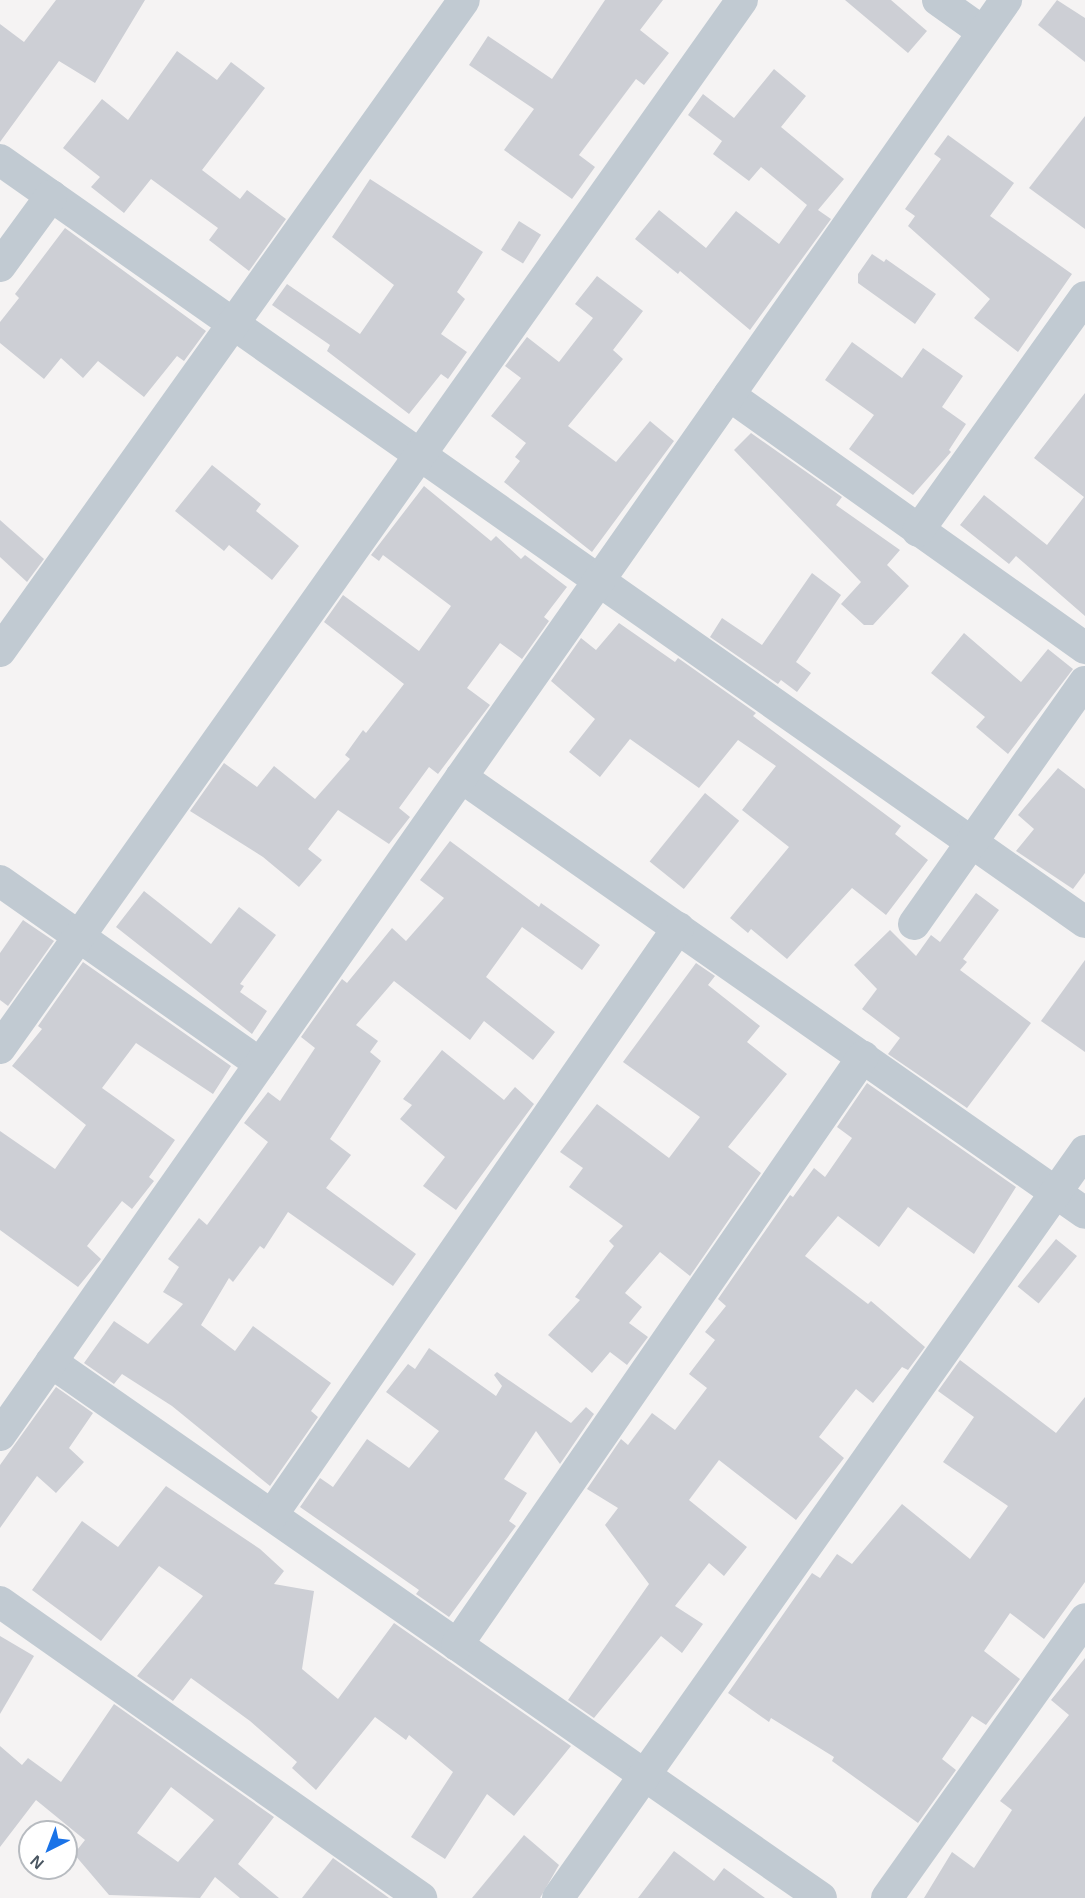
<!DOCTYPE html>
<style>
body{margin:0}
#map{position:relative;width:1085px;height:1898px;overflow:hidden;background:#f5f3f3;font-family:Arial,sans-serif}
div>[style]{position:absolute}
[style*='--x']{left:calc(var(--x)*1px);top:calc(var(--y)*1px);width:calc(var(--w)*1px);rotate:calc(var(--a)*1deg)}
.building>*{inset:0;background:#cdcfd5;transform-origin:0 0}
.minor>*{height:32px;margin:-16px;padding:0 16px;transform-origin:16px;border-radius:16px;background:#c1cad2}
span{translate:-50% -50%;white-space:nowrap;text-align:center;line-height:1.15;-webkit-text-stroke:4.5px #fff;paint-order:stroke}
.north{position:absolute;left:18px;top:1820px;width:60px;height:60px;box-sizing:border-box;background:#fff;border:2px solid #b7bbc0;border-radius:50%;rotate:222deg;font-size:16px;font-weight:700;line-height:24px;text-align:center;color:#4a5661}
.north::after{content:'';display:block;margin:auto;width:21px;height:27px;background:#1a73e8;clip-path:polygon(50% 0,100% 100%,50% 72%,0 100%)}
</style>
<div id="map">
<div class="building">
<i style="clip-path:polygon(56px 0,145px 0,95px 83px,59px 61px,0 142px,0 24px,24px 42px)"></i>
<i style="clip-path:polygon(605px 0,663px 0,640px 30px,669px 53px,644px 85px,636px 79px,579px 155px,595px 167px,572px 199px,504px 150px,534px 109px,469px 65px,488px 36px,552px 79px)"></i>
<i style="clip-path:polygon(845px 0,891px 0,927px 31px,908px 53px)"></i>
<i style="clip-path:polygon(1057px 0,1085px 18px,1085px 62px,1038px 25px)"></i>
<i style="clip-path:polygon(177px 51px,217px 80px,231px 62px,265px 88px,202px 170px,240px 199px,247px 190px,286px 219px,249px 271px,209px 240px,218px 228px,151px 179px,124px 213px,91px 187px,100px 177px,63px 148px,102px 99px,128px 120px)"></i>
<i style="clip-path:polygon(774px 69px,806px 96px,781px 127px,844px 179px,818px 210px,831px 219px,750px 330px,680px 271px,678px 274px,635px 239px,659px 210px,706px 248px,736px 211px,779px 244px,807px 205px,761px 167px,749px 181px,713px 154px,722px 141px,688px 115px,703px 94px,734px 118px)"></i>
<i style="clip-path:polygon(1085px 116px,1085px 229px,1029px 188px)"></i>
<i style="clip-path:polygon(948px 135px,1014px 183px,990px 216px,1072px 274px,1018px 352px,974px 318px,990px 299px,908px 226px,915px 216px,905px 209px,941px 159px,934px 154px)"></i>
<i style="clip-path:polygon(370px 179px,483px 252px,457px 292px,465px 299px,441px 334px,467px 352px,448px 379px,441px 374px,409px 414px,327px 351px,330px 345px,272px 305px,287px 284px,360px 334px,394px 285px,332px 237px)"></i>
<i style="left:519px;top:221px;width:26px;height:34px;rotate:32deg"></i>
<i style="clip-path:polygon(65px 228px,206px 331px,184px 361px,177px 356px,144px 397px,98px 361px,83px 378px,61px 358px,44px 379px,0 343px,0 322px,19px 298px,15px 294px)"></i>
<i style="clip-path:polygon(872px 254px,884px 262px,886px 259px,936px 294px,915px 324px,858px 283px,858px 274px)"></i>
<i style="clip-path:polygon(597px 276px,643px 311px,613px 350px,623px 359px,568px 426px,616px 462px,650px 421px,674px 441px,592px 552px,504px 482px,520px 461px,515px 457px,526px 443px,491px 416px,521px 378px,505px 366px,527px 337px,559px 362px,593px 318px,575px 304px)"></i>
<i style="clip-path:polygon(852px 342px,902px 378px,923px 348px,963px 376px,942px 407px,966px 424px,949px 450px,951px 452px,913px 495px,849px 449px,874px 415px,825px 380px)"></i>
<i style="clip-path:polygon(1085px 393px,1085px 616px,1016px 556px,1009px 564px,960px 525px,984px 495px,1047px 545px,1084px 497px,1034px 458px)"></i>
<i style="clip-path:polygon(751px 433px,842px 497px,836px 505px,900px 550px,887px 565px,909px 586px,873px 625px,864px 625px,841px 604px,861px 582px,734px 450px)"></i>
<i style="clip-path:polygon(212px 465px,261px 504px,256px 511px,299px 546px,272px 580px,229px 545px,224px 551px,175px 511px)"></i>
<i style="clip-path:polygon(424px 486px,491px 541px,496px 536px,521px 559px,525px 555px,567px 587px,544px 617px,549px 621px,522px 659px,500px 643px,467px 688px,490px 705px,438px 774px,429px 767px,399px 808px,410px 817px,389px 844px,338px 810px,308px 849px,322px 860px,299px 887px,263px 857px,190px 811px,224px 763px,257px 787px,274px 766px,315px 799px,350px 759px,345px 755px,363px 730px,366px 733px,404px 684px,324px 622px,343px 595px,419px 651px,451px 606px,383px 555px,379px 561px,371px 555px)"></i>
<i style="clip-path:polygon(0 520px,44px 559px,27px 582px,0 557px)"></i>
<i style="clip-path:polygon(812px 573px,841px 595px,796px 662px,811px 673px,797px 692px,781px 680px,778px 684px,710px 637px,722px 618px,762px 645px)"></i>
<i style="clip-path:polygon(619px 623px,675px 662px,678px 658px,756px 713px,753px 716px,901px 826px,895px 834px,928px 860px,886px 915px,852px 888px,787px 959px,751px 929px,748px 933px,730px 918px,789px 847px,742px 810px,776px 766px,738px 740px,699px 788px,630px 739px,600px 777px,569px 752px,595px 719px,551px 681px,581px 638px,596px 650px)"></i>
<i style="clip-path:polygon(964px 633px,1021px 682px,1048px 649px,1073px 669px,1008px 754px,976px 727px,985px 717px,931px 673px)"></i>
<i style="clip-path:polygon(1058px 768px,1085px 789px,1085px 873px,1073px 889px,1016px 851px,1034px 829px,1018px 815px)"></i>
<i style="left:705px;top:793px;width:44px;height:88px;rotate:39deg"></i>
<i style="clip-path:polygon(450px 841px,539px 907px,541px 903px,600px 945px,582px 970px,522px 927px,486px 977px,555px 1032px,533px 1060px,484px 1021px,470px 1040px,394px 981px,356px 1025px,378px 1041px,370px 1052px,381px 1061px,330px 1139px,351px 1155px,326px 1188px,416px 1254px,393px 1286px,288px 1212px,264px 1249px,260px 1246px,233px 1282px,229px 1278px,201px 1325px,235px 1351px,253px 1326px,331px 1383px,311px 1411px,318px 1417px,270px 1486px,172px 1406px,122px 1374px,114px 1384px,84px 1363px,114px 1321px,148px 1344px,183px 1304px,163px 1292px,179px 1267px,168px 1259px,199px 1218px,207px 1225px,268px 1142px,244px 1123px,268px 1092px,280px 1101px,315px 1048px,301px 1037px,342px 979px,347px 983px,392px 928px,406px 941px,444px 898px,420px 880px)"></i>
<i style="clip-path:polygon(144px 891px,211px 944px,239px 907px,276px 935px,240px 984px,244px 986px,240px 992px,267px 1011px,252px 1034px,116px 927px)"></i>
<i style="clip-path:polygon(976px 893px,999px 910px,963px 959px,967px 962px,960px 970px,1031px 1023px,967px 1108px,888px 1054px,900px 1038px,862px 1009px,877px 989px,854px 965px,890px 930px,916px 956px,931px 935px,940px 942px)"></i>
<i style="clip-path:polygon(23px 920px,54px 941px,8px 1006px,0 1000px,0 953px)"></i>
<i style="clip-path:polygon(1085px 960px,1085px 1052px,1041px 1021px)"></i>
<i style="clip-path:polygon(83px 962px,231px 1066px,213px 1094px,136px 1043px,102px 1088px,175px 1140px,149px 1177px,154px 1181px,132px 1209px,122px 1201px,87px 1246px,101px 1259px,78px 1287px,0 1230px,0 1131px,55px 1169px,86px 1125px,12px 1066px,42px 1029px,38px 1026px)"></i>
<i style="clip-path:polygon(696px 963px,715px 976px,708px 985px,760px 1026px,747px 1042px,787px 1074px,728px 1147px,761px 1173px,690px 1276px,660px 1252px,625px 1293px,642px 1307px,629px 1323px,648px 1337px,627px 1365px,610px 1352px,592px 1373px,548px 1335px,580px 1300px,575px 1297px,614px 1246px,609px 1241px,623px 1226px,569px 1187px,583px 1168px,560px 1152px,597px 1104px,669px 1158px,700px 1117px,623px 1062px)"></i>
<i style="clip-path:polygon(442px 1050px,504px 1100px,515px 1087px,534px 1104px,456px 1210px,423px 1186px,445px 1157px,400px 1119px,412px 1105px,403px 1099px)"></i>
<i style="clip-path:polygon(867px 1083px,1016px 1187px,974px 1254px,908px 1207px,879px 1247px,838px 1216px,805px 1256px,868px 1304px,871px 1301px,925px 1347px,908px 1370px,902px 1367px,873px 1403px,856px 1389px,819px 1437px,844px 1458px,796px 1520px,719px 1460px,689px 1500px,747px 1547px,724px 1576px,709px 1563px,675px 1606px,703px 1624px,682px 1653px,661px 1636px,594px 1718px,568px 1700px,649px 1584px,605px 1525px,618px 1508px,587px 1489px,621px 1439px,628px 1445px,652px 1413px,675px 1430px,707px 1388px,689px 1374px,715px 1340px,705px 1332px,726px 1306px,718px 1299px,790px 1195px,793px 1197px,814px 1168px,825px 1177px,852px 1138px,837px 1127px)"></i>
<i style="left:1056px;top:1239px;width:27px;height:61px;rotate:39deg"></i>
<i style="clip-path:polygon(429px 1348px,496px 1396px,502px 1386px,494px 1375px,497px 1372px,571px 1423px,586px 1407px,594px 1414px,560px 1464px,536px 1431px,504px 1479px,527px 1493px,509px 1521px,516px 1526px,449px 1617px,416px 1594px,419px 1590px,300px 1507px,320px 1478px,333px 1487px,367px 1439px,409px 1468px,439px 1431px,386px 1392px,408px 1364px,415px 1369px)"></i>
<i style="clip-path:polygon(960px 1360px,1056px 1433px,1085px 1397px,1085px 1582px,1044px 1639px,1010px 1613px,984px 1651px,1020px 1679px,986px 1725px,972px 1716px,942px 1759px,956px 1770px,918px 1823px,832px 1761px,834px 1757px,771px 1718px,769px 1722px,728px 1693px,812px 1573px,820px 1578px,837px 1554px,852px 1564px,902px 1504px,970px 1559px,1008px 1506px,943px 1462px,974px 1417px,938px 1391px)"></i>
<i style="clip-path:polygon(56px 1387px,93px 1413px,69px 1448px,84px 1462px,56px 1493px,37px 1476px,0 1528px,0 1465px)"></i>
<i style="clip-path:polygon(166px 1486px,260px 1549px,284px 1571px,274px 1584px,314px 1591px,302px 1669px,338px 1699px,394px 1623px,571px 1746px,514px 1816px,487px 1794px,445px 1859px,411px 1837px,453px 1772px,409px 1735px,406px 1740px,375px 1717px,316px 1790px,292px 1768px,297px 1762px,250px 1721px,191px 1678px,173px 1701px,137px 1676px,203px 1596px,159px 1566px,101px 1641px,32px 1590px,82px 1521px,118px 1547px)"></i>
<i style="clip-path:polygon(0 1636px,34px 1656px,0 1714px)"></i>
<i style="clip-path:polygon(1085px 1658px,1085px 1898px,924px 1898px,952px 1852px,974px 1868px,1012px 1810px,1000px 1801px,1069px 1715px,1051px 1700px)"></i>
<i style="clip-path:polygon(evenodd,114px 1704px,274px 1817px,238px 1864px,279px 1898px,240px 1898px,215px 1877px,200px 1898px,109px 1895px,74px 1854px,85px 1840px,36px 1800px,0 1847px,0 1746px,22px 1765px,28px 1758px,61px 1782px,114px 1704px,171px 1787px,214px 1820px,178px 1862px,137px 1833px,171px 1787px)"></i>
<i style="clip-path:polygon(524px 1835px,559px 1865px,540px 1898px,472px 1898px)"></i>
<i style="clip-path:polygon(674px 1851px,714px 1881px,724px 1868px,765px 1898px,638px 1898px)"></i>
<i style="clip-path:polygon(333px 1858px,385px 1895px,389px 1898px,302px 1898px)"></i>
</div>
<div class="minor">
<i style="--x:938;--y:0;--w:55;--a:35.4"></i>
<i style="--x:0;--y:160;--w:1326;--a:35.08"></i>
<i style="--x:0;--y:266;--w:87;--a:-53.9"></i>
<i style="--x:729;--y:395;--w:437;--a:35.4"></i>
<i style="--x:918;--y:531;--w:287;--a:-54.5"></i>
<i style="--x:0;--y:651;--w:799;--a:-54.52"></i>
<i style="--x:461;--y:777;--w:761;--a:34.94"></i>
<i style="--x:0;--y:881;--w:318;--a:35.1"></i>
<i style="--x:914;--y:924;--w:296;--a:-54.8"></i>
<i style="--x:0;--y:1048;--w:1284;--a:-54.7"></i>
<i style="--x:51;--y:1362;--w:938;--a:34.84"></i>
<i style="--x:0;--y:1435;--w:1753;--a:-54.97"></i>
<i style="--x:272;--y:1515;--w:714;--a:-55.33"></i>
<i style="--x:0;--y:1602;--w:515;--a:35.11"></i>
<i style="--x:457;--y:1645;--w:715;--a:-55.38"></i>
<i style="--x:558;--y:1898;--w:914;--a:-54.8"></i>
<i style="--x:887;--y:1898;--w:342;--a:-54.6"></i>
</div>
<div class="north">N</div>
</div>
